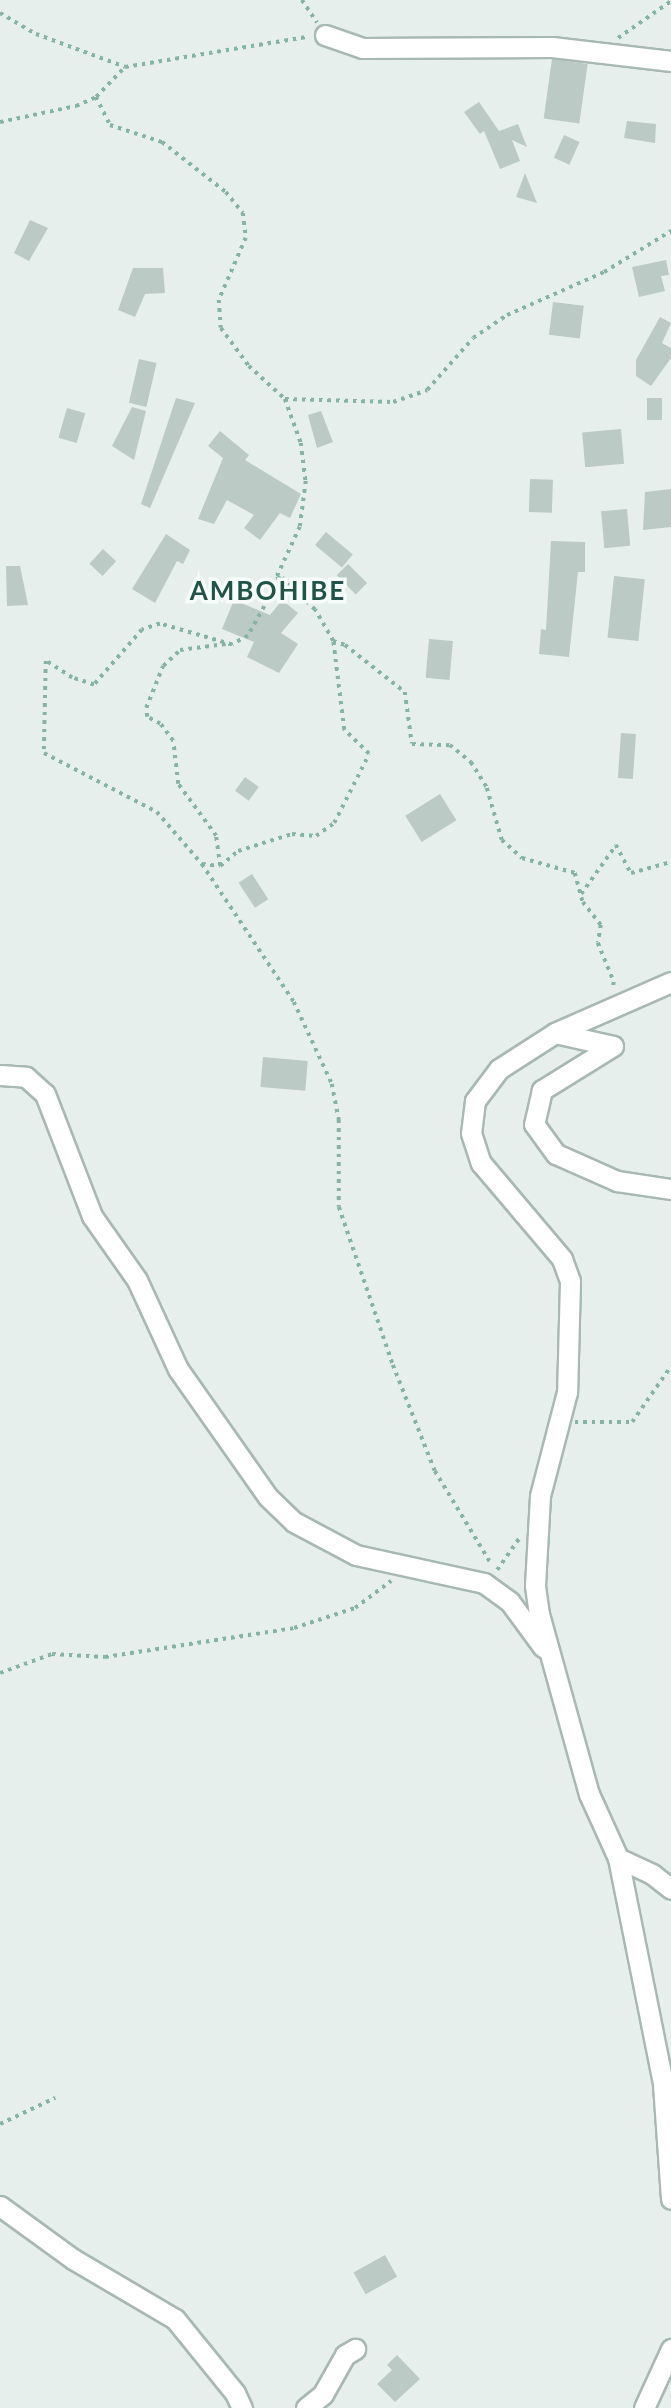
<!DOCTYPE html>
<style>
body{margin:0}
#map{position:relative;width:671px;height:2408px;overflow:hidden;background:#e6efeb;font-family:Lato,sans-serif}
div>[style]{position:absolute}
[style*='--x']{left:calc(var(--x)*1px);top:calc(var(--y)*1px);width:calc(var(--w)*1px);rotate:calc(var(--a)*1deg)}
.building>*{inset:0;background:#bbcac4;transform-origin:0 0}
.path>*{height:3.5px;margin-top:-1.75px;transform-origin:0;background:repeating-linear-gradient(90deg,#86b3a5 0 3.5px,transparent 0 8.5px)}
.roads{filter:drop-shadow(2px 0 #a8b8b2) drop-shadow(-2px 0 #a8b8b2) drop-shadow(0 2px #a8b8b2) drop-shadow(0 -2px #a8b8b2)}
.minor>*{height:19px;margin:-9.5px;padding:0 9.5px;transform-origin:9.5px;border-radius:9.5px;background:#fff}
span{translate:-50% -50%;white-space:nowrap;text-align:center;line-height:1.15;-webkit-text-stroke:7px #f7fbf9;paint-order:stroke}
.district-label{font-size:26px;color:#1f5548;font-weight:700;letter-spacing:2px}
</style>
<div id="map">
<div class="building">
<i style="left:552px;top:59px;width:36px;height:60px;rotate:8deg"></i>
<i style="clip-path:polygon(479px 102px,499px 131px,518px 124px,527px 147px,512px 140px,520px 161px,500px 169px,484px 131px,480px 134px,464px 112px)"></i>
<i style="clip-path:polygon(627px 121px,656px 124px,655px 143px,624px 138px)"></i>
<i style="left:564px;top:135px;width:17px;height:25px;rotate:24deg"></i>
<i style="clip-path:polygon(525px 173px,537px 203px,516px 197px)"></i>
<i style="clip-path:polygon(30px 220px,48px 228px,29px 261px,14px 253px)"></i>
<i style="clip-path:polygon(666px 260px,669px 275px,661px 276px,665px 291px,639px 297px,632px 267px)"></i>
<i style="clip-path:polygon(133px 268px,163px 268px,165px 293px,145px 294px,135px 317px,118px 310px)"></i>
<i style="left:553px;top:302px;width:31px;height:33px;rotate:7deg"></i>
<i style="clip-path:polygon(660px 317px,671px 323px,662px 343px,671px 348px,671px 358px,651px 386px,636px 376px,636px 360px)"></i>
<i style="left:139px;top:359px;width:18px;height:45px;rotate:13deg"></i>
<i style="clip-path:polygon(176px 398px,195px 403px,150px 508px,141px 504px)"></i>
<i style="left:647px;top:398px;width:15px;height:22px"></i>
<i style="clip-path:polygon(132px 407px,146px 411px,134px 460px,112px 446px)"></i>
<i style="left:67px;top:408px;width:19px;height:31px;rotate:16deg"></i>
<i style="clip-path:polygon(321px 411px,333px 442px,317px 448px,308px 415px)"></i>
<i style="left:621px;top:429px;width:35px;height:39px;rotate:85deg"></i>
<i style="clip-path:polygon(220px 431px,249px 455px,245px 460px,301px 494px,290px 518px,280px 513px,260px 540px,244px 528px,254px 515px,227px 500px,214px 524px,198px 519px,223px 458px,208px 446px)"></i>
<i style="left:530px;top:479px;width:23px;height:33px;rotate:2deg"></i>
<i style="clip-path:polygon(671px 489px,671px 527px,643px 530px,645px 492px)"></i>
<i style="left:627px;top:509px;width:37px;height:26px;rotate:85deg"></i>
<i style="left:326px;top:532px;width:35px;height:17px;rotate:40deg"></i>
<i style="clip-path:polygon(166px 534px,190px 550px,183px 564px,177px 561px,155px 603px,132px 589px)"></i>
<i style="clip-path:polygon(551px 541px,585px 542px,585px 572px,578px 572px,569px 657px,539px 654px,541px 629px,546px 630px)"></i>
<i style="left:103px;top:549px;width:18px;height:20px;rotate:43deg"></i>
<i style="left:348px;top:564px;width:27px;height:16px;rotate:45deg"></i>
<i style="clip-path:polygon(6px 566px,20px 566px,28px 605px,7px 606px)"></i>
<i style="left:614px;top:576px;width:31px;height:62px;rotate:6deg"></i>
<i style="clip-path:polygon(234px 600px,270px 615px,282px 600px,298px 613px,281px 633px,298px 644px,279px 673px,247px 657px,254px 642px,222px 629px)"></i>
<i style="left:429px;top:639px;width:24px;height:39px;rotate:5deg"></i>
<i style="left:621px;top:733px;width:15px;height:45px;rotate:4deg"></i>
<i style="left:245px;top:777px;width:17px;height:17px;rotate:36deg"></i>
<i style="left:440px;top:794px;width:31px;height:41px;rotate:58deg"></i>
<i style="left:252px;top:874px;width:30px;height:16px;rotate:57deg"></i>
<i style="left:263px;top:1057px;width:45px;height:30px;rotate:5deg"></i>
<i style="left:385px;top:2255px;width:25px;height:36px;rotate:61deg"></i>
<i style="clip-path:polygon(397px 2355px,420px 2379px,395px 2402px,377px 2384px,392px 2370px,387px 2365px)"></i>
</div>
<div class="path">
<i style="--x:302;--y:0;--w:27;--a:56"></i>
<i style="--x:0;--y:13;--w:42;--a:30.3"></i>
<i style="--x:36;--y:34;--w:95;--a:20.3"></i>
<i style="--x:618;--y:38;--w:65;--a:-34.9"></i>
<i style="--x:96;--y:97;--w:31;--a:63"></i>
<i style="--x:110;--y:125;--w:55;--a:18.1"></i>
<i style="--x:162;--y:142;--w:81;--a:38"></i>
<i style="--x:226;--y:192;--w:27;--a:51"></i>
<i style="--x:243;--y:213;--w:25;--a:83"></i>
<i style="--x:246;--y:238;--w:68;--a:113.5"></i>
<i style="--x:219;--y:300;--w:28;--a:86"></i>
<i style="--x:221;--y:328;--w:47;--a:53.6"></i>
<i style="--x:249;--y:366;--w:49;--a:42.5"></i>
<i style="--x:285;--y:399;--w:47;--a:70"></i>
<i style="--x:301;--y:443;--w:38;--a:83"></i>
<i style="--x:306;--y:481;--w:46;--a:97.4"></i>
<i style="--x:300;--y:527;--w:57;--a:114.8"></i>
<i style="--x:276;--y:579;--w:5;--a:-22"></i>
<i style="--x:281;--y:577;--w:68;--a:119.2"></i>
<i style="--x:248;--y:636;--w:18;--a:151"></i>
<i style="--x:232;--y:645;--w:75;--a:-163.7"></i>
<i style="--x:160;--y:624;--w:19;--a:162"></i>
<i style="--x:142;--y:630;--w:73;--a:131.1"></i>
<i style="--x:94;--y:685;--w:23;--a:-162"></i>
<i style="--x:72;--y:678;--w:31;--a:-147"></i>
<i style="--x:46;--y:661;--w:92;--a:91.2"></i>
<i style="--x:44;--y:753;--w:127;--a:27.6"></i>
<i style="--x:157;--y:812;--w:69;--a:49.1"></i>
<i style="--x:202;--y:864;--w:166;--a:56.3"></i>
<i style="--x:294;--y:1002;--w:90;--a:65.1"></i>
<i style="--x:332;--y:1084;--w:37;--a:79"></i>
<i style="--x:339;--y:1120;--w:87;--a:90"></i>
<i style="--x:339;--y:1207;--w:167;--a:71.1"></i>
<i style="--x:393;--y:1365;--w:114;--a:68.4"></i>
<i style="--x:435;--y:1471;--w:110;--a:58.8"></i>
<i style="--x:0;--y:122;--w:78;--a:-11.9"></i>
<i style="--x:76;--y:106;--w:22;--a:-24"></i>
<i style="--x:96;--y:97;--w:42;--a:-46"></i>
<i style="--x:125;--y:67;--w:184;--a:-9.4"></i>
<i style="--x:285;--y:399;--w:108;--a:1.6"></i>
<i style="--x:393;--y:402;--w:36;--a:-19"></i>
<i style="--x:427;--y:390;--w:69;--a:-48.5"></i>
<i style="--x:473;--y:338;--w:41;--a:-34.1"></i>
<i style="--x:507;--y:315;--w:106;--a:-23.9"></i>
<i style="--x:604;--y:272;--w:79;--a:-31.5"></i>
<i style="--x:333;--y:641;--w:13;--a:18"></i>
<i style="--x:345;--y:645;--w:76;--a:38.1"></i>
<i style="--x:405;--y:692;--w:52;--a:82.3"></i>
<i style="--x:412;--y:744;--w:38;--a:2"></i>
<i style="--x:450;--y:745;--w:27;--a:39"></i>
<i style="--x:471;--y:762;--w:31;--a:58"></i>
<i style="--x:487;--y:788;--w:54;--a:73.9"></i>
<i style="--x:502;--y:840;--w:27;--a:42"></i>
<i style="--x:522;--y:858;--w:55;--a:15.8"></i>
<i style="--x:575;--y:873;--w:30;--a:75"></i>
<i style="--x:583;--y:902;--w:29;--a:52"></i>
<i style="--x:601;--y:925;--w:18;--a:99"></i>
<i style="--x:598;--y:943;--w:42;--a:67.7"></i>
<i style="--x:614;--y:982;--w:7;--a:98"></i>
<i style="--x:202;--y:864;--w:18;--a:6"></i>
<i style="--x:220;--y:866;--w:23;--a:-40"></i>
<i style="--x:238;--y:851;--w:57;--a:-17.5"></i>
<i style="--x:292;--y:834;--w:24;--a:5"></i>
<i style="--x:316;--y:836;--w:22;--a:-36"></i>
<i style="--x:334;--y:823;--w:77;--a:-63.1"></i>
<i style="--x:369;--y:754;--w:35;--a:-136"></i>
<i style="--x:344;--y:730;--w:90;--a:-97"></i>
<i style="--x:333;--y:641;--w:36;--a:-120"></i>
<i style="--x:315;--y:610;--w:47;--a:-135.9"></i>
<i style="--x:220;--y:866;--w:30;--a:-98"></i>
<i style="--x:216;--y:836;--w:64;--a:-126.2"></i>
<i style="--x:178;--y:784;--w:43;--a:-96.6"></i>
<i style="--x:173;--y:741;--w:21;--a:-127"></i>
<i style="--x:160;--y:724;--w:15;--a:-152"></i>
<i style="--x:147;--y:717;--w:9;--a:-96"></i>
<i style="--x:146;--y:708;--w:45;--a:-68"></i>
<i style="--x:163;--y:666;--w:23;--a:-43"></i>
<i style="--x:180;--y:650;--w:46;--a:-7.4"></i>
<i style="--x:581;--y:894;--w:60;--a:-54.5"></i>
<i style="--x:616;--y:845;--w:32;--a:62"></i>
<i style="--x:631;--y:873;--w:41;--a:-15.4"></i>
<i style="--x:575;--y:1422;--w:57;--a:0"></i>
<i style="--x:632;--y:1422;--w:68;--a:-55.1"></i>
<i style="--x:497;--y:1570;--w:38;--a:-55"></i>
<i style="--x:0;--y:1673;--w:55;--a:-20.1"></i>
<i style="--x:52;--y:1654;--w:53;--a:3.2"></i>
<i style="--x:105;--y:1657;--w:191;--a:-8.7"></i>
<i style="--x:294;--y:1628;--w:64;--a:-18.2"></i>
<i style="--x:355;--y:1608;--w:45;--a:-36.9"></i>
<i style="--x:0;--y:2124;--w:61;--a:-25.3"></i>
</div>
<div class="roads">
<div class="minor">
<i style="--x:325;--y:35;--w:39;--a:19"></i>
<i style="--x:362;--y:48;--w:190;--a:-0.3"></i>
<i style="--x:552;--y:47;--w:120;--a:6.7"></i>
<i style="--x:671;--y:982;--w:127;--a:156.3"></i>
<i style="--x:555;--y:1033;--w:67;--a:147.3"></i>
<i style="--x:499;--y:1069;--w:40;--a:127"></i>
<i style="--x:475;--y:1101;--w:32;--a:97"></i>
<i style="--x:471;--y:1133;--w:32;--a:72"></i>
<i style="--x:481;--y:1163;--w:126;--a:49.8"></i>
<i style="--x:562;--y:1259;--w:23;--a:70"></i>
<i style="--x:570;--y:1281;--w:111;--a:91.5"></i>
<i style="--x:567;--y:1392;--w:107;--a:104.6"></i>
<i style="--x:540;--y:1496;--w:90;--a:93.2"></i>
<i style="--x:535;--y:1586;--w:28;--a:82"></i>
<i style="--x:539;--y:1614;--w:187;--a:74.5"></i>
<i style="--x:589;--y:1794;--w:70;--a:65.6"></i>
<i style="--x:618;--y:1858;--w:230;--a:78.7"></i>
<i style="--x:663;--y:2084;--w:115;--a:86"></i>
<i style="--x:555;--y:1033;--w:59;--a:12.6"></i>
<i style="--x:613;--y:1046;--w:84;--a:148.2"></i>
<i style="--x:542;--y:1090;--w:35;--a:103"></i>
<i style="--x:534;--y:1124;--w:37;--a:54"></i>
<i style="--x:556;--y:1154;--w:67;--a:23.9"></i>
<i style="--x:617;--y:1181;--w:55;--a:8.4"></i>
<i style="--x:0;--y:1075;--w:26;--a:4"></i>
<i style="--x:26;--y:1077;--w:25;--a:42"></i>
<i style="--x:45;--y:1094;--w:131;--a:68.9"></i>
<i style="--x:92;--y:1216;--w:78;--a:54.9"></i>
<i style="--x:137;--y:1280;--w:98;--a:65.3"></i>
<i style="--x:178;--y:1369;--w:156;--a:54.9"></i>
<i style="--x:268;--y:1497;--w:36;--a:44"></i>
<i style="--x:294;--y:1522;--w:70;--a:28"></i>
<i style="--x:356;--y:1555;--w:131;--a:12.3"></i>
<i style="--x:484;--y:1583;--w:32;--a:36"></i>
<i style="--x:510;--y:1602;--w:56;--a:53.7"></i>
<i style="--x:618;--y:1858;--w:38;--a:25"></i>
<i style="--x:652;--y:1874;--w:24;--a:38"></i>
<i style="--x:0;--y:2206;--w:90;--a:36"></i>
<i style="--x:73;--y:2259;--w:118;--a:30.5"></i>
<i style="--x:175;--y:2319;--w:95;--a:51"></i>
<i style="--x:235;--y:2393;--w:17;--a:65"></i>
<i style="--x:306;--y:2408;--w:22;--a:-39"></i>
<i style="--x:323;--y:2394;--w:45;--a:-60.6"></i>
<i style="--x:345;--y:2355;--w:12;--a:-31"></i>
<i style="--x:644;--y:2408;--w:65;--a:-65.4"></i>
</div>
</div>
<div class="district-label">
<span style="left:268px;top:591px">AMBOHIBE</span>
</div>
</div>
